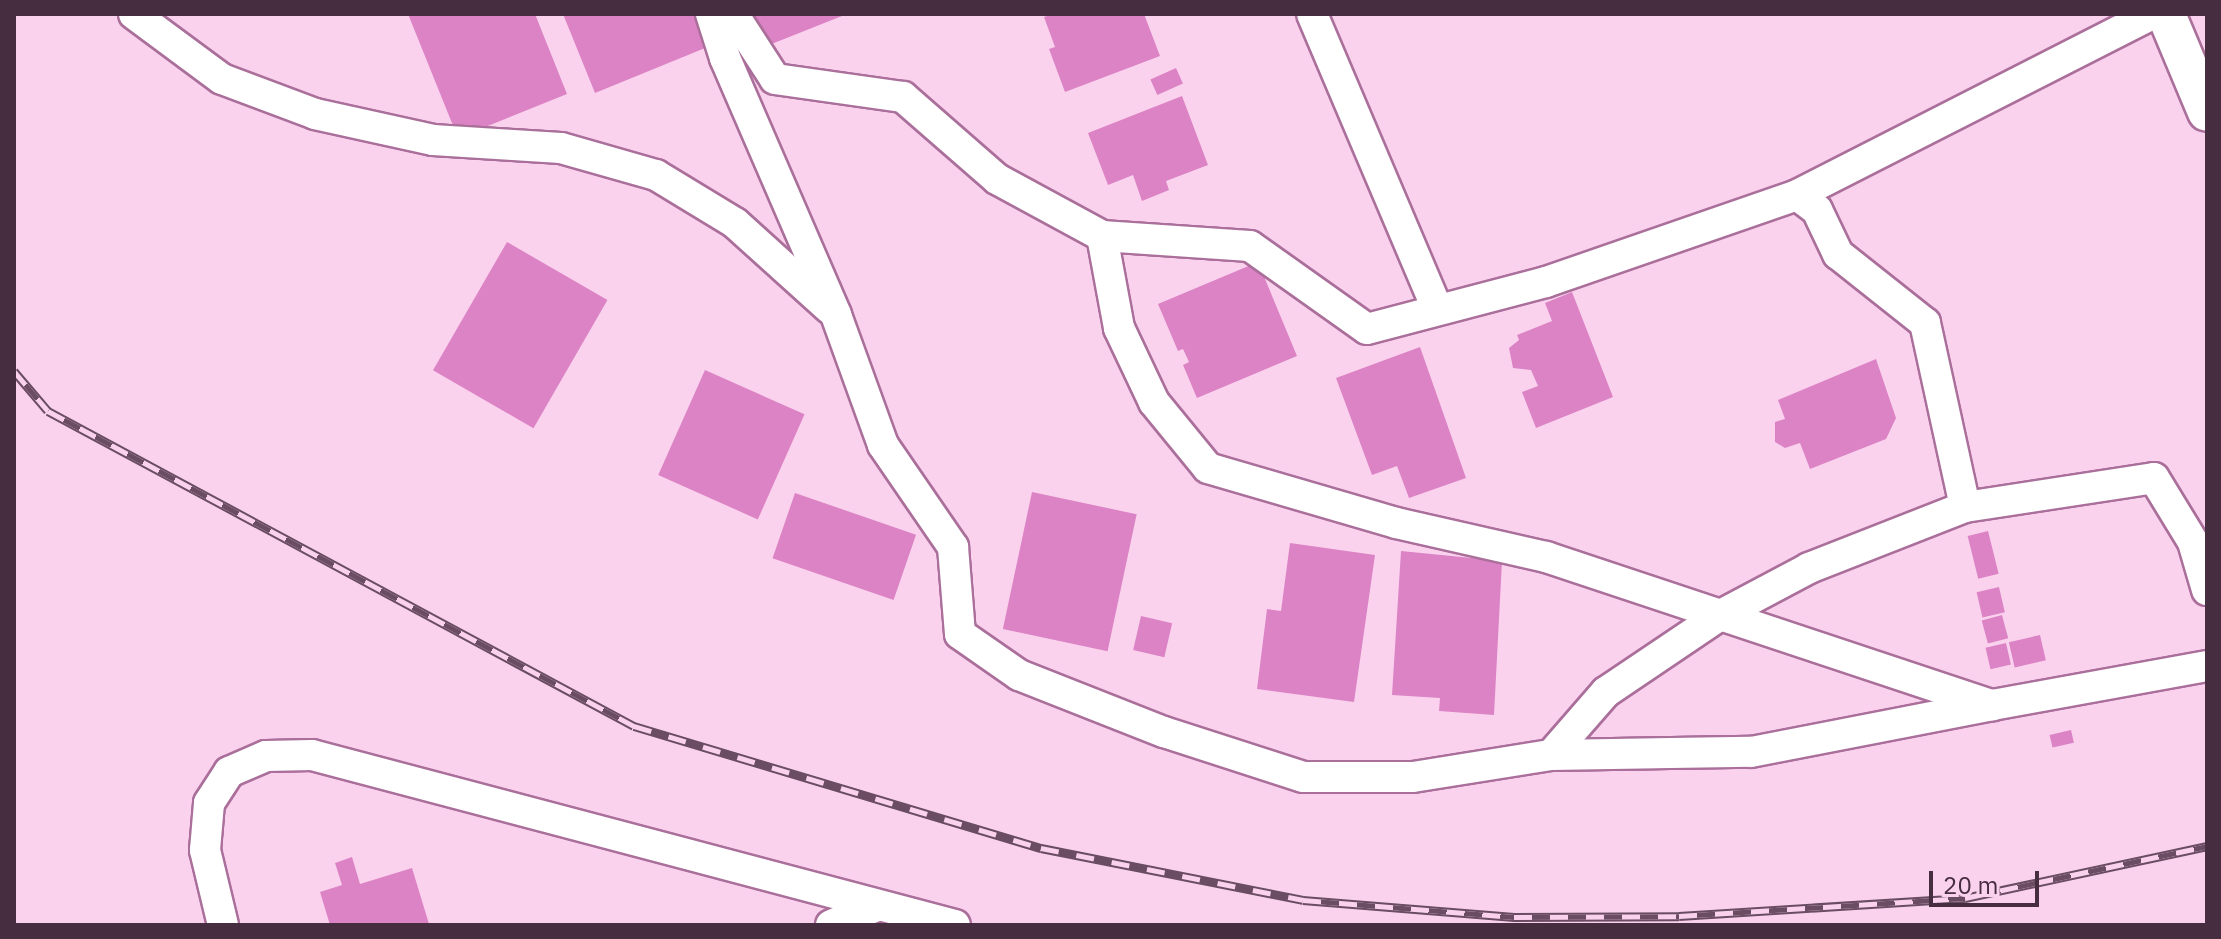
<!DOCTYPE html>
<style>
body{margin:0}
#map{position:relative;width:2221px;height:939px;overflow:hidden;background:#fad2ee;font-family:"IBM Plex Sans",sans-serif}
div>[style]{position:absolute}
[style*='--x']{left:calc(var(--x)*1px);top:calc(var(--y)*1px);width:calc(var(--w)*1px);rotate:calc(var(--a)*1deg)}
.building>*{inset:0;background:#dc83c5;transform-origin:0 0}
.roads{filter:drop-shadow(2px 0 #aa6f9a) drop-shadow(-2px 0 #aa6f9a) drop-shadow(0 2px #aa6f9a) drop-shadow(0 -2px #aa6f9a)}
.minor>*{height:30px;margin:-15px;padding:0 15px;transform-origin:15px;border-radius:15px;background:#fff}
.tertiary>*{height:38px;margin:-19px;padding:0 19px;transform-origin:19px;border-radius:19px;background:#fff}
.rail>*{height:9px;margin-top:-4.5px;transform-origin:0;background:repeating-linear-gradient(90deg,#fad2ee 0 18px,#6a4d62 0 36px);box-sizing:border-box;border-block:2px solid #6a4d62}
span{translate:-50% -50%;white-space:nowrap;text-align:center;line-height:1.15;-webkit-text-stroke:7px #fad2ee;paint-order:stroke}
.frame{position:absolute;inset:0;border:16px solid #472d40;pointer-events:none}
.scale{position:absolute;left:1929px;top:871px;width:110px;height:36px;box-sizing:border-box;border:4px solid #472d40;border-top:0;padding-left:10px;font-size:24px;line-height:28px;white-space:nowrap;color:#472d40;-webkit-text-stroke:6px #fad2ee;paint-order:stroke}
</style>
<div id="map">
<div class="building">
<i style="clip-path:polygon(408px 14px,535px 14px,567px 94px,458px 138px)"></i>
<i style="clip-path:polygon(563px 14px,697px 14px,710px 46px,595px 93px)"></i>
<i style="clip-path:polygon(752px 14px,847px 14px,764px 47px)"></i>
<i style="clip-path:polygon(1053px 14px,1144px 14px,1160px 56px,1065px 92px,1049px 49px,1055px 47px,1044px 17px)"></i>
<i style="left:1176px;top:68px;width:17px;height:28px;rotate:66deg"></i>
<i style="clip-path:polygon(1182px 96px,1208px 165px,1166px 181px,1169px 190px,1142px 201px,1133px 175px,1108px 185px,1088px 133px)"></i>
<i style="left:507px;top:242px;width:116px;height:148px;rotate:30deg"></i>
<i style="clip-path:polygon(1258px 262px,1297px 356px,1197px 398px,1183px 365px,1189px 362px,1183px 349px,1178px 351px,1158px 304px)"></i>
<i style="clip-path:polygon(1572px 292px,1613px 397px,1536px 428px,1522px 392px,1538px 386px,1531px 370px,1513px 368px,1509px 348px,1519px 340px,1517px 335px,1552px 321px,1545px 303px)"></i>
<i style="clip-path:polygon(1420px 347px,1466px 478px,1409px 498px,1397px 466px,1372px 475px,1336px 378px)"></i>
<i style="clip-path:polygon(1876px 359px,1896px 418px,1886px 439px,1810px 469px,1800px 443px,1785px 448px,1775px 442px,1775px 422px,1785px 419px,1778px 400px)"></i>
<i style="left:705px;top:370px;width:109px;height:115px;rotate:24deg"></i>
<i style="left:1032px;top:492px;width:107px;height:140px;rotate:12deg"></i>
<i style="left:795px;top:493px;width:128px;height:69px;rotate:19deg"></i>
<i style="left:1988px;top:531px;width:44px;height:21px;rotate:76deg"></i>
<i style="clip-path:polygon(1290px 543px,1375px 555px,1354px 702px,1257px 689px,1267px 609px,1281px 611px)"></i>
<i style="clip-path:polygon(1401px 551px,1502px 561px,1494px 715px,1439px 711px,1440px 698px,1392px 695px)"></i>
<i style="left:1999px;top:587px;width:26px;height:23px;rotate:77deg"></i>
<i style="left:2002px;top:615px;width:24px;height:21px;rotate:75deg"></i>
<i style="left:1141px;top:616px;width:32px;height:35px;rotate:13deg"></i>
<i style="left:2040px;top:635px;width:26px;height:32px;rotate:77deg"></i>
<i style="left:2006px;top:643px;width:22px;height:21px;rotate:77deg"></i>
<i style="left:2071px;top:730px;width:13px;height:22px;rotate:77deg"></i>
<i style="clip-path:polygon(352px 857px,360px 884px,412px 868px,429px 924px,439px 925px,330px 925px,320px 892px,342px 885px,335px 863px)"></i>
</div>
<div class="roads">
<div class="minor">
<i style="--x:134;--y:14;--w:109;--a:36.5"></i>
<i style="--x:222;--y:79;--w:99;--a:20.6"></i>
<i style="--x:315;--y:114;--w:121;--a:12.4"></i>
<i style="--x:433;--y:140;--w:128;--a:3.6"></i>
<i style="--x:561;--y:148;--w:99;--a:15.9"></i>
<i style="--x:656;--y:175;--w:92;--a:31.3"></i>
<i style="--x:735;--y:223;--w:127;--a:42.1"></i>
<i style="--x:711;--y:14;--w:46;--a:72.3"></i>
<i style="--x:725;--y:58;--w:280;--a:66.6"></i>
<i style="--x:836;--y:315;--w:138;--a:70.1"></i>
<i style="--x:883;--y:445;--w:124;--a:55.5"></i>
<i style="--x:953;--y:547;--w:87;--a:85.4"></i>
<i style="--x:960;--y:634;--w:72;--a:34.8"></i>
<i style="--x:1019;--y:675;--w:156;--a:21.5"></i>
<i style="--x:1164;--y:732;--w:146;--a:17.9"></i>
<i style="--x:1303;--y:777;--w:110;--a:0"></i>
<i style="--x:1413;--y:777;--w:140;--a:-9.1"></i>
<i style="--x:1551;--y:755;--w:200;--a:-0.9"></i>
<i style="--x:1751;--y:752;--w:246;--a:-11"></i>
<i style="--x:733;--y:14;--w:77;--a:57.1"></i>
<i style="--x:775;--y:79;--w:129;--a:8"></i>
<i style="--x:903;--y:97;--w:125;--a:41.1"></i>
<i style="--x:997;--y:179;--w:119;--a:28.5"></i>
<i style="--x:1102;--y:236;--w:148;--a:3.9"></i>
<i style="--x:1250;--y:246;--w:143;--a:35.4"></i>
<i style="--x:1367;--y:329;--w:185;--a:-14.7"></i>
<i style="--x:1546;--y:282;--w:266;--a:-19.1"></i>
<i style="--x:1797;--y:195;--w:399;--a:-27"></i>
<i style="--x:1312;--y:14;--w:320;--a:67"></i>
<i style="--x:1797;--y:195;--w:25;--a:37"></i>
<i style="--x:1817;--y:210;--w:49;--a:64.5"></i>
<i style="--x:1838;--y:254;--w:111;--a:38.4"></i>
<i style="--x:1925;--y:323;--w:188;--a:77.7"></i>
<i style="--x:1965;--y:507;--w:191;--a:-8.7"></i>
<i style="--x:2154;--y:478;--w:75;--a:58.6"></i>
<i style="--x:2193;--y:542;--w:50;--a:73.7"></i>
<i style="--x:1102;--y:236;--w:94;--a:79.5"></i>
<i style="--x:1119;--y:328;--w:82;--a:64.7"></i>
<i style="--x:1154;--y:402;--w:85;--a:50.7"></i>
<i style="--x:1208;--y:468;--w:196;--a:16.3"></i>
<i style="--x:1396;--y:523;--w:154;--a:12.8"></i>
<i style="--x:1546;--y:557;--w:470;--a:18.4"></i>
<i style="--x:1992;--y:705;--w:219;--a:-10.3"></i>
<i style="--x:1551;--y:755;--w:84;--a:-48.9"></i>
<i style="--x:1606;--y:692;--w:134;--a:-34"></i>
<i style="--x:1717;--y:617;--w:104;--a:-28"></i>
<i style="--x:1809;--y:568;--w:168;--a:-21.4"></i>
<i style="--x:223;--y:925;--w:77;--a:-103.5"></i>
<i style="--x:205;--y:850;--w:47;--a:-85.1"></i>
<i style="--x:209;--y:803;--w:37;--a:-57"></i>
<i style="--x:229;--y:772;--w:40;--a:-23.4"></i>
<i style="--x:266;--y:756;--w:46;--a:-1.2"></i>
<i style="--x:312;--y:755;--w:665;--a:14.81"></i>
<i style="--x:831;--y:925;--w:50;--a:-22.4"></i>
</div>
<div class="tertiary">
<i style="--x:2166;--y:14;--w:106;--a:67.3"></i>
</div>
</div>
<div class="rail">
<i style="--x:14;--y:371;--w:52;--a:49.6"></i>
<i style="--x:48;--y:411;--w:665;--a:28.26"></i>
<i style="--x:634;--y:726;--w:425;--a:16.7"></i>
<i style="--x:1041;--y:848;--w:267;--a:11.2"></i>
<i style="--x:1303;--y:900;--w:212;--a:4.6"></i>
<i style="--x:1514;--y:917;--w:165;--a:-0.3"></i>
<i style="--x:1679;--y:916;--w:287;--a:-3.6"></i>
<i style="--x:1965;--y:898;--w:248;--a:-12.1"></i>
</div>
<div class="frame"></div>
<div class="scale">20 m</div>
</div>
